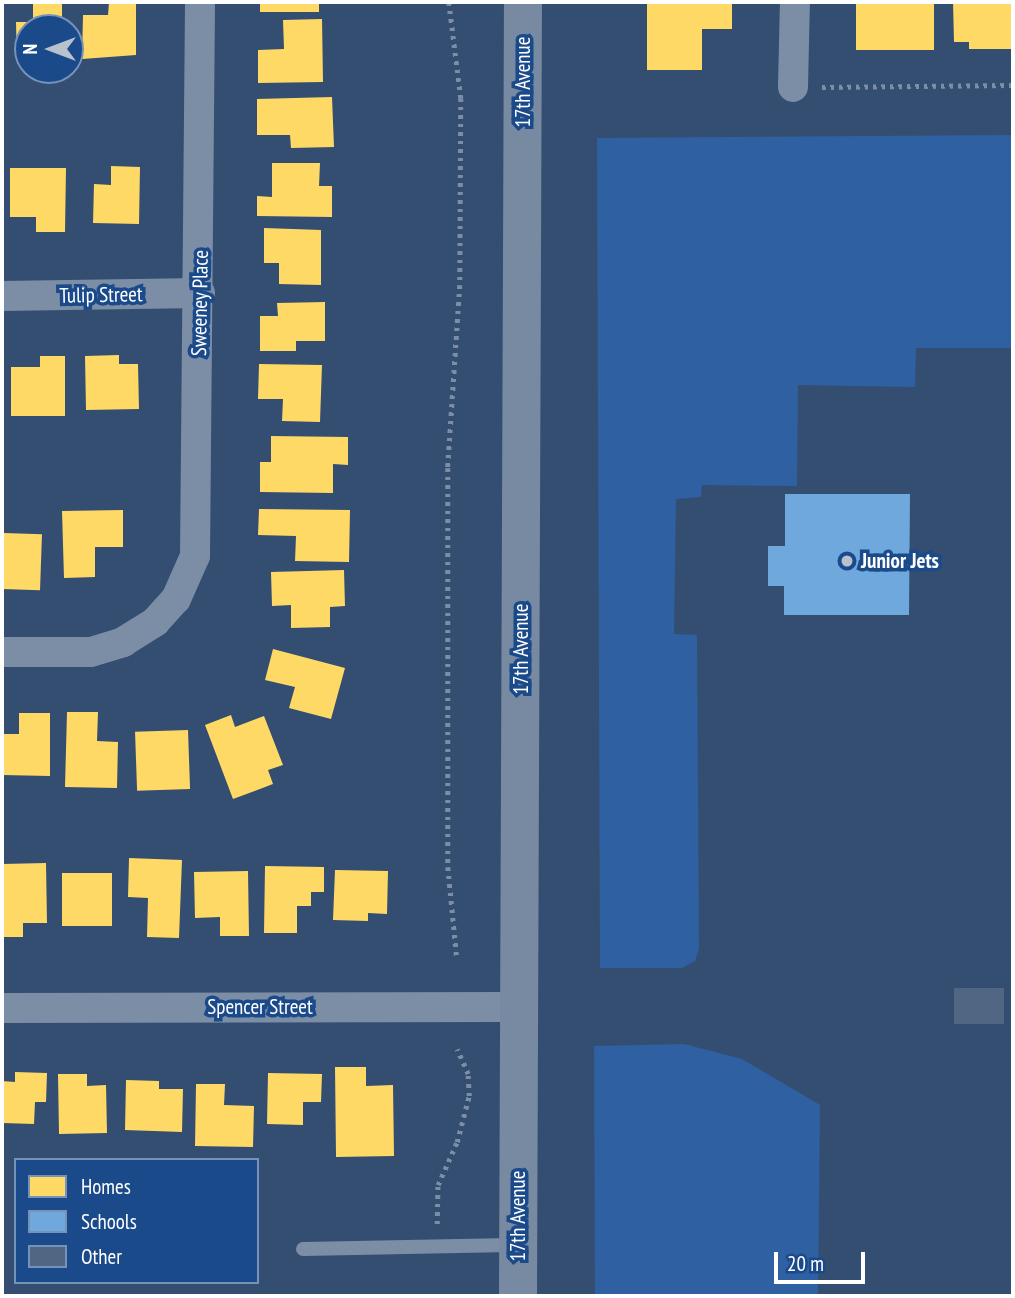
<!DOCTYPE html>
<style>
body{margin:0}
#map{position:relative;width:1015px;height:1298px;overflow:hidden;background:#344e72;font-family:"PT Sans Narrow",sans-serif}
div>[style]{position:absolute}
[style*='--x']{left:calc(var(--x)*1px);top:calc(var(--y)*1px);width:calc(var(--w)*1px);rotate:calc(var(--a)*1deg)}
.green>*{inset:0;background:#2f60a2}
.homes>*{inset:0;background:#ffd966;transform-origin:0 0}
.schools>*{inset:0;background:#6fa8dc}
.building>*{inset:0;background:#516682;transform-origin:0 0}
.path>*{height:4.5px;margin-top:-2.25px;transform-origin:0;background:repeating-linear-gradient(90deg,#7b8ea6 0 3.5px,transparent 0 8.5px)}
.service>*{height:14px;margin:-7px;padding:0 7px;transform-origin:7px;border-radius:7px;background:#7b8ea6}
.minor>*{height:30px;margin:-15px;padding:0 15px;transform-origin:15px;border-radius:15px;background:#7b8ea6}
.secondary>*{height:38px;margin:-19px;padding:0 19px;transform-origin:19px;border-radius:19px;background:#778aa2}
.dots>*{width:19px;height:19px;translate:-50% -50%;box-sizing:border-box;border:4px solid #1b4a8b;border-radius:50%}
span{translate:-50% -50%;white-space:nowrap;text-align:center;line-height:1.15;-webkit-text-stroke:7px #1b4a8b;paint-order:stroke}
.street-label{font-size:21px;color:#fff}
.poi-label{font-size:21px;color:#fff;font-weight:700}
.left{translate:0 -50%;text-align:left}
.frame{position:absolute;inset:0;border:4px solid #fff;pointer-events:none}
.legend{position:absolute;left:14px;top:1158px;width:245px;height:126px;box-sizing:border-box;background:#1b4a8b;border:2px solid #7692b9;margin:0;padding:9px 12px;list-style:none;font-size:21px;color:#fff}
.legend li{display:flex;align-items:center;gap:14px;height:35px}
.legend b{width:35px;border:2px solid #7692b9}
.north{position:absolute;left:14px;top:14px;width:70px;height:70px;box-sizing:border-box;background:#1b4a8b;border:2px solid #7692b9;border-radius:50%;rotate:270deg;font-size:19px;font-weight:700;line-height:28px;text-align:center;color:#fff}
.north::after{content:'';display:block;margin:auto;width:24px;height:32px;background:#b8c1ce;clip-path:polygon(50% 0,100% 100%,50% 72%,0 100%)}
.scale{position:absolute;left:774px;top:1252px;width:91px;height:32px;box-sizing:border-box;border:4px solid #fff;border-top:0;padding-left:9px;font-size:21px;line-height:24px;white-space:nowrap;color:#fff;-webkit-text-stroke:5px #1b4a8b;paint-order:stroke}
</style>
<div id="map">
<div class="green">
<i style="clip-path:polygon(1013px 135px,1013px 348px,916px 348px,915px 387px,798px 385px,797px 486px,702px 485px,701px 497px,676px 499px,674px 634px,697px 635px,699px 949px,695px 961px,682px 968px,600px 968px,597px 138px)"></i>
<i style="clip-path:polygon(684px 1044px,742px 1059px,820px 1105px,818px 1296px,595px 1296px,594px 1046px)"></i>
</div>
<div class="homes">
<i style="clip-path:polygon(33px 2px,62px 2px,62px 28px,28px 28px,28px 64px,17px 64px,16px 22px,33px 22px)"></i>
<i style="clip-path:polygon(109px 2px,136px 2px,136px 55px,82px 59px,83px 15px,108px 15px)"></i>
<i style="left:260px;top:2px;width:59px;height:10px"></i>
<i style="clip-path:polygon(647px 2px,732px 2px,732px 29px,702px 29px,702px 70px,647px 70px)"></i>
<i style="left:856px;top:2px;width:78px;height:48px"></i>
<i style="clip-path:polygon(953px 2px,1013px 2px,1013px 49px,969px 49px,969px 42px,954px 42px)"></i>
<i style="clip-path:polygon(322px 19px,323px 82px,258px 83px,258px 50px,284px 49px,283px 20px)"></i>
<i style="clip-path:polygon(332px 97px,334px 147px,291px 148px,290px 135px,257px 135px,257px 99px)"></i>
<i style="clip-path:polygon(272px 163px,320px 163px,319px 186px,332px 186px,332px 217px,257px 216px,257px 196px,272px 197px)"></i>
<i style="clip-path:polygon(111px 166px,140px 167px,139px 224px,93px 223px,94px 184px,111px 185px)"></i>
<i style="clip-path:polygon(10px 168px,66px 168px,65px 232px,36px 232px,36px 217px,10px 217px)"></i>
<i style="clip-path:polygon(264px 228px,321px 230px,321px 285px,279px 284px,279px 263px,264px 263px)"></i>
<i style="clip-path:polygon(325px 302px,325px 341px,296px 341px,296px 351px,260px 351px,260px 316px,278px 316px,277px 303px)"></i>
<i style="clip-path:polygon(119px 355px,119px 364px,138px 364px,139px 409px,86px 410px,85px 356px)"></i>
<i style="clip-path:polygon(40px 356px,65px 356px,65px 416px,11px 416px,11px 367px,40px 367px)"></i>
<i style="clip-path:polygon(259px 364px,322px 365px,320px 422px,282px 421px,283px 399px,258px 399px)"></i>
<i style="clip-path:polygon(271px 436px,348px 437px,348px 465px,333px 464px,333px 493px,260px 492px,260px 462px,271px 462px)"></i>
<i style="clip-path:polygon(259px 509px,350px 510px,349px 562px,295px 561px,296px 536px,258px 535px)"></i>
<i style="clip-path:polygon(123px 510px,123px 547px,95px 547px,95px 577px,64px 578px,62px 511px)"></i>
<i style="left:4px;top:533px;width:38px;height:56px;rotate:2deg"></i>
<i style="clip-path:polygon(344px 570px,345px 606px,330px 607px,330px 627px,291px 628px,291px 605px,272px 606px,271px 572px)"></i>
<i style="clip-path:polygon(273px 649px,345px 668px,331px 719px,289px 708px,295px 687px,265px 680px)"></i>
<i style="clip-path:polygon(67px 712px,98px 712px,97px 741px,118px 742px,117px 788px,65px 787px)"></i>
<i style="clip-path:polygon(19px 713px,50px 713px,50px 776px,2px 775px,2px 734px,19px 734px)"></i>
<i style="clip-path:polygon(231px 715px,235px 727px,264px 716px,283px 765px,268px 770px,273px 784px,233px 799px,205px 725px)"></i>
<i style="left:188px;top:730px;width:59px;height:53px;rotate:88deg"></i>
<i style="clip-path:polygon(129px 858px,182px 860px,179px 938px,147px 937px,148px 898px,128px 897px)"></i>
<i style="clip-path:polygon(46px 863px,47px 923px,23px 923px,23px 937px,2px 937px,2px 864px)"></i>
<i style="clip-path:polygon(265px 866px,324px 867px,324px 892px,311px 892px,311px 906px,297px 906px,297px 933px,264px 933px)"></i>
<i style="clip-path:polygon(335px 870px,388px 871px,387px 914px,368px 913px,368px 921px,333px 920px)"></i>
<i style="clip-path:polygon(248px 871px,249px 936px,220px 936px,220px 917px,195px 918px,194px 872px)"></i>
<i style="left:62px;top:873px;width:50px;height:53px"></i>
<i style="clip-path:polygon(335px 1067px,366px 1067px,366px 1086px,393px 1085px,394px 1156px,336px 1157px)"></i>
<i style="clip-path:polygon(15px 1072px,47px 1073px,46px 1102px,35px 1102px,34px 1124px,2px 1123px,2px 1081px,15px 1082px)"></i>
<i style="clip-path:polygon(268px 1073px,322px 1074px,321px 1102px,303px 1102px,303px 1125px,267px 1124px)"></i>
<i style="clip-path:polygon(58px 1074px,87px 1074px,87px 1086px,106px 1085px,107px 1133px,59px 1134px)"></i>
<i style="clip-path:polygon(126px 1080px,159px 1081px,159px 1089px,183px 1089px,182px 1132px,125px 1130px)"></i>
<i style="clip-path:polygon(196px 1084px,225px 1084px,224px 1105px,254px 1106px,253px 1147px,195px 1146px)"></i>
</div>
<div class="schools">
<i style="clip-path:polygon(785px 494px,910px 494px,909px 615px,784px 615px,784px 586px,768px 586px,768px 546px,785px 546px)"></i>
</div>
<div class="building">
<i style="left:954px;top:988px;width:50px;height:36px"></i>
</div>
<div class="path">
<i style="--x:449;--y:2;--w:97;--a:82.9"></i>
<i style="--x:461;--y:98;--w:187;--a:90.3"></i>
<i style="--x:460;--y:285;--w:183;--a:93.8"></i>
<i style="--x:448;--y:468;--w:399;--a:90"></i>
<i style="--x:448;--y:867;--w:92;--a:84.4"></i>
<i style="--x:822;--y:87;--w:191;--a:-0.6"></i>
<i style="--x:437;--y:1224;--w:39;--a:-89"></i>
<i style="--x:438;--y:1185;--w:47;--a:-66.2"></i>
<i style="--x:457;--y:1142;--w:48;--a:-75.4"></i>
<i style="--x:469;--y:1096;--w:22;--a:-93"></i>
<i style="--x:468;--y:1074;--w:27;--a:-114"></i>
</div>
<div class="service">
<i style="--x:303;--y:1249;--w:214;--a:-1.1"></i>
</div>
<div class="minor">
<i style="--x:793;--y:87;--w:85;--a:-88.7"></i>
<i style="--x:2;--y:296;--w:198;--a:-0.9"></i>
<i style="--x:2;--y:652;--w:89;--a:0"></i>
<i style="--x:91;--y:652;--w:34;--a:-17"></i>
<i style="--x:123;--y:642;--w:38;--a:-32"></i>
<i style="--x:155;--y:622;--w:31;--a:-48"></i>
<i style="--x:176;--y:599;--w:47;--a:-66.2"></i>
<i style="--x:195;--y:556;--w:554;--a:-89.48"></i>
<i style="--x:2;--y:1008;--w:517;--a:-0.11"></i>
</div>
<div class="secondary">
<i style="--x:518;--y:1296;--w:1294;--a:-89.78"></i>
</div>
<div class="dots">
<i style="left:847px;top:561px;background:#b8c1ce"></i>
</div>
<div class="street-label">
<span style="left:523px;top:82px;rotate:-90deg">17th Avenue</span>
<span style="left:101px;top:295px;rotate:-1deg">Tulip Street</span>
<span style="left:200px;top:303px;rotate:-89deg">Sweeney Place</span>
<span style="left:521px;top:649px;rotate:-90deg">17th Avenue</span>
<span style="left:260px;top:1007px">Spencer Street</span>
<span style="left:518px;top:1216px;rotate:-90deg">17th Avenue</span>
</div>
<div class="poi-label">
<span class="left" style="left:861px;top:561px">Junior Jets</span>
</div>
<div class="frame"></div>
<ul class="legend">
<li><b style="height:19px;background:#ffd966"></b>Homes</li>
<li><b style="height:19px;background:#6fa8dc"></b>Schools</li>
<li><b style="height:19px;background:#516682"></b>Other</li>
</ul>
<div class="north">N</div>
<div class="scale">20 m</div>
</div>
